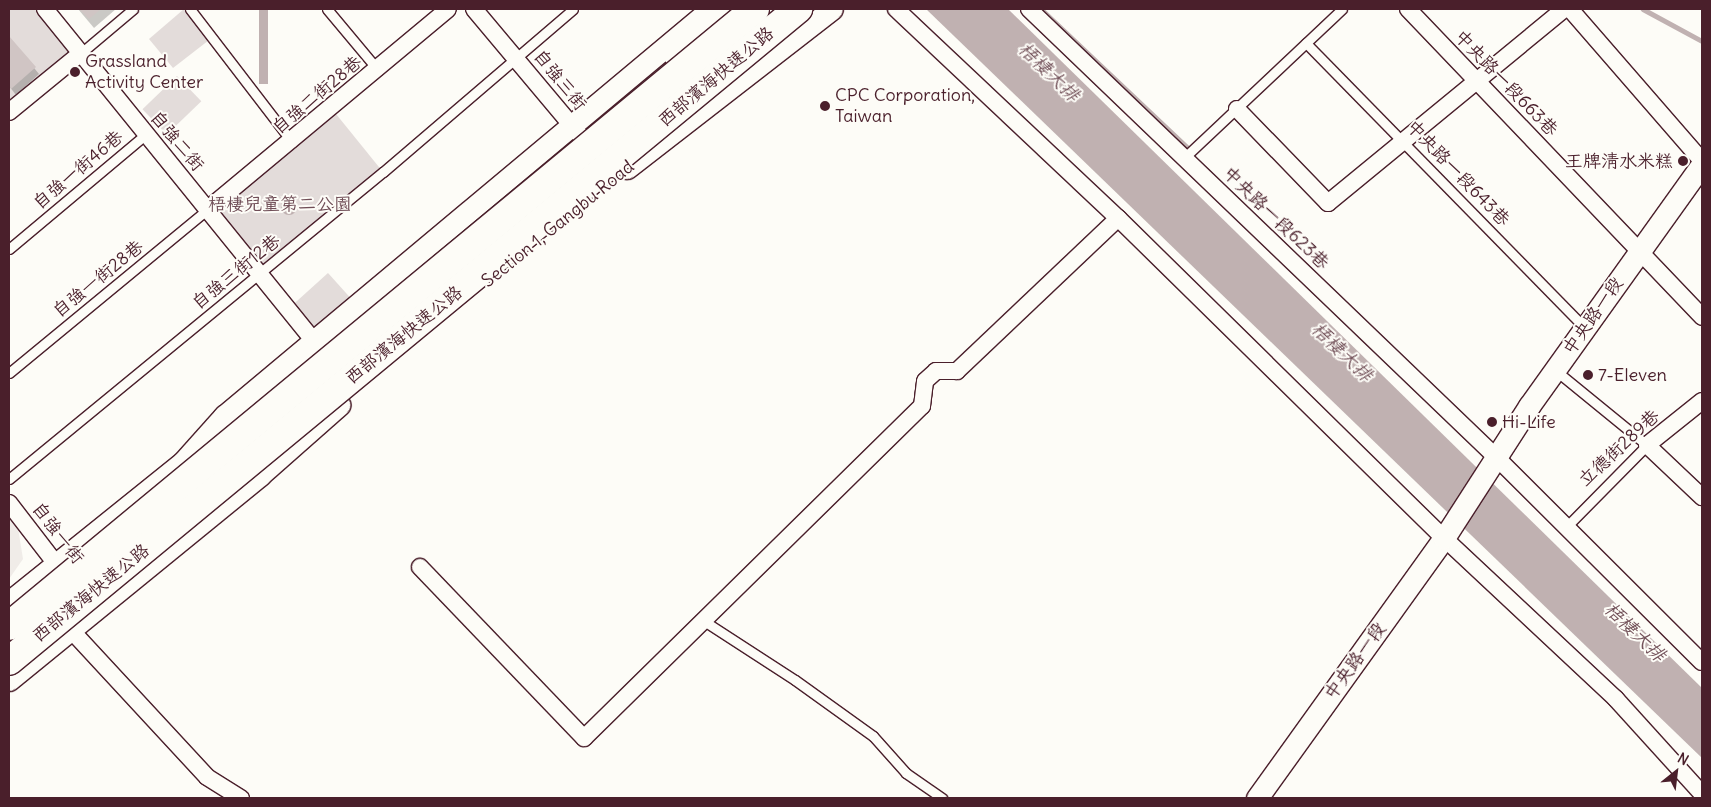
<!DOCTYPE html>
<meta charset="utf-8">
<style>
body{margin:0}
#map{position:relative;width:1711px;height:807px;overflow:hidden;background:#fdfcf7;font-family:Delius,"LXGW WenKai TC",sans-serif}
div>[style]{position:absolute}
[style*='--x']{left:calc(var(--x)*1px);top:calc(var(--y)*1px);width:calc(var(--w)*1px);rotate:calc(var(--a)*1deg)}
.built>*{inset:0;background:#f0ece8}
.green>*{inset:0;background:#e3dcda;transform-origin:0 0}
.water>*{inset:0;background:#c0b1b1;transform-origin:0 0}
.round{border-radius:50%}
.shadow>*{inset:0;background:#0003}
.stream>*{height:4.5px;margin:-2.25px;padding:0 2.25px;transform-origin:2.25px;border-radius:2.25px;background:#c0b1b1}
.building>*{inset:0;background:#d0c5c4}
.roads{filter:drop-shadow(1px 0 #4a1f2b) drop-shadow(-1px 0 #4a1f2b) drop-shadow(0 1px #4a1f2b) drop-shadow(0 -1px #4a1f2b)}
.service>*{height:9px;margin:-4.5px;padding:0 4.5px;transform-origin:4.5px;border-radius:4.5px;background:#fdfcf7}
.minor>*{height:16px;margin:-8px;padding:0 8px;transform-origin:8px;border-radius:8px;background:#fdfcf7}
.tertiary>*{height:21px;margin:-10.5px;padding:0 10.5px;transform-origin:10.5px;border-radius:10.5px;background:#fdfcf7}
.trunk>*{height:28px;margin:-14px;padding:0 14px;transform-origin:14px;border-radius:14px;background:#fdfcf7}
.bridges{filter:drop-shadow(1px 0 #4a1f2b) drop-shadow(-1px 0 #4a1f2b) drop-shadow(0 1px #4a1f2b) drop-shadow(0 -1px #4a1f2b)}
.trunk-bridge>*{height:28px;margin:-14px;padding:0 14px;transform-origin:14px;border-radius:14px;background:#fdfcf7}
.dots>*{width:14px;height:14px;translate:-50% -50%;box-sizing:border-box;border:2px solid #fdfcf7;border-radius:50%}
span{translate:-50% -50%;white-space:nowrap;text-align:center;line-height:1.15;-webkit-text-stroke:4px #fdfcf7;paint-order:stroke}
.poi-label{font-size:18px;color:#4a1f2b}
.left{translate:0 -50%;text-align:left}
.right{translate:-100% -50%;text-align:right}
.street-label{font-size:18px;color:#4a1f2b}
.park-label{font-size:18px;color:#704e57}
.water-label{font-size:19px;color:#73525a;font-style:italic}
.frame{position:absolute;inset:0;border:10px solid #4a1f2b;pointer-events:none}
.north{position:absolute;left:1651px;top:747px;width:50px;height:50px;-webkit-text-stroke:4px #fdfcf7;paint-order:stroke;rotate:29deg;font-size:14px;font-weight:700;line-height:20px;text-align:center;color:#4a1f2b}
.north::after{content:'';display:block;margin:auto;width:18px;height:22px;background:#4a1f2b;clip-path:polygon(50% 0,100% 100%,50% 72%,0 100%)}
</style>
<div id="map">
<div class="built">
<i style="clip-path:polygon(9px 517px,18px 528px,23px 559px,9px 579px)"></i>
</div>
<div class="green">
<i style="clip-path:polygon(9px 9px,45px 9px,81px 53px,9px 112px)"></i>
<i style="clip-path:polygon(184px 9px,190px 9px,213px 37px,173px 68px,149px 39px)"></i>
<i style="left:177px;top:76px;width:35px;height:48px;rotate:46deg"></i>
<i style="left:332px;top:109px;width:81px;height:159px;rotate:51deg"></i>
<i style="left:328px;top:273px;width:42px;height:54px;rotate:48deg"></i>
</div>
<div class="water">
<i style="left:259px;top:9px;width:9px;height:75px"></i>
<i style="clip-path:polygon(926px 9px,1008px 9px,1702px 688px,1702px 758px)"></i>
<i class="round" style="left:281px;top:199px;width:16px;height:16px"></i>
</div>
<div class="shadow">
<i style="clip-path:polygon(78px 9px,116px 9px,94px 28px)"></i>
<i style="clip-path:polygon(9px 37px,39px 74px,16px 95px,9px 86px)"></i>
</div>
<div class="stream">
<i style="--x:1041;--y:9;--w:201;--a:43.4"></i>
<i style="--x:1643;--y:9;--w:67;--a:28.5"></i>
</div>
<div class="building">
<i style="clip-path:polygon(79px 9px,101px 9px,89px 19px)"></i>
<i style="clip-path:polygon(9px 36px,36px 67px,11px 89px,9px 85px)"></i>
</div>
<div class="roads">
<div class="service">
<i style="--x:190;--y:9;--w:168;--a:52.5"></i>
<i style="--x:327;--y:9;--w:80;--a:50.1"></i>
<i style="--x:1306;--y:43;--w:399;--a:45.6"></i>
<i style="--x:81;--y:53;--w:68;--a:-40.2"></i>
<i style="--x:1184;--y:158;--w:217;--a:-43.3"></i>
<i style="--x:9;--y:249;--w:179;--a:-40"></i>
<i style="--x:1555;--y:370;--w:119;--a:39.2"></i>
<i style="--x:1647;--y:445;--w:115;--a:134.6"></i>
<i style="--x:9;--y:373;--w:258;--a:-39.5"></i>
<i style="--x:9;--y:479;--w:484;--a:-39.4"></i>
<i style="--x:383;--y:172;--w:250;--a:-40.6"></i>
<i style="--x:704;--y:621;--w:108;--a:33"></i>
<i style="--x:795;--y:680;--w:96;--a:35.7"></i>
<i style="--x:873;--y:736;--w:50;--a:48.3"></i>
<i style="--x:906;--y:773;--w:44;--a:34.8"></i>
</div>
<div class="minor">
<i style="--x:45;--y:9;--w:437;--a:51"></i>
<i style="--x:474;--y:9;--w:187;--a:50"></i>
<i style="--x:896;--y:9;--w:305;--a:43.3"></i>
<i style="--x:1118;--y:218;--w:457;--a:44.5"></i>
<i style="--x:1444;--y:538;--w:236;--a:43.1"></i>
<i style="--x:1616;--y:699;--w:128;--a:47.8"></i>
<i style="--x:1029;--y:9;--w:646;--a:43.81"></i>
<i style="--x:1495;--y:456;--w:292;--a:44.9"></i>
<i style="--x:1408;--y:9;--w:426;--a:46.3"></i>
<i style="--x:1570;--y:9;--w:201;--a:49"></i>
<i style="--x:1237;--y:109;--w:131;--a:45.9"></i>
<i style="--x:1328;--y:203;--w:306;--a:-39.4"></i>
<i style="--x:9;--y:112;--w:93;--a:-39.3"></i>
<i style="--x:208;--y:209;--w:312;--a:-39.8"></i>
<i style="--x:1702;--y:401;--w:70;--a:141.3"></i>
<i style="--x:1647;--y:445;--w:76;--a:43.4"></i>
<i style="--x:9;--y:503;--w:88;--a:52.4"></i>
<i style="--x:420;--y:567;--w:237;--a:46.2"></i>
<i style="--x:584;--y:738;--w:474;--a:-44.5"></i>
<i style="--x:922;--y:406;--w:25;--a:-83"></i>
<i style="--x:925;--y:381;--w:15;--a:-42"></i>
<i style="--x:936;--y:371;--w:21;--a:0"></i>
<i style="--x:957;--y:371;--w:222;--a:-43.5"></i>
<i style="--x:71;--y:630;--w:200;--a:47.2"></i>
<i style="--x:207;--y:777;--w:40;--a:32"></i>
</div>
<div class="tertiary">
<i style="--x:627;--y:168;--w:259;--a:-37.8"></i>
<i style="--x:9;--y:602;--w:223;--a:-38.8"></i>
<i style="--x:183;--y:462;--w:62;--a:-48.3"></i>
<i style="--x:224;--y:416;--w:635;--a:-39.89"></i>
<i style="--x:9;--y:680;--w:324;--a:-39.2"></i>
<i style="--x:260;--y:475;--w:106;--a:-41.5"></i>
<i style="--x:1257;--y:798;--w:320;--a:-54.3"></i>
<i style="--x:1444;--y:538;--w:157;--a:-57.2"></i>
<i style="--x:1529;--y:406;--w:297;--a:-54.4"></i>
</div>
<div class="trunk">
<i style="--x:679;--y:57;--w:71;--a:-42.7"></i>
</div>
</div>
<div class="bridges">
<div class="trunk-bridge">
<i style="--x:9;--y:626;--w:968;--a:-39.59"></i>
<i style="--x:9;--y:661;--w:1024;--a:-39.57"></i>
</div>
</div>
<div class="dots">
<i style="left:75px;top:72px;background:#4a1f2b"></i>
<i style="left:825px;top:106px;background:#4a1f2b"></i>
<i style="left:1683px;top:161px;background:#4a1f2b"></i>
<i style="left:1588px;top:375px;background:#4a1f2b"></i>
<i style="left:1492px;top:422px;background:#4a1f2b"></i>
</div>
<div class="poi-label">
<span class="left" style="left:85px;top:72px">Grassland<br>Activity Center</span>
<span class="left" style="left:835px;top:106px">CPC Corporation,<br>Taiwan</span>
<span class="right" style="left:1673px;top:161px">王牌清水米糕</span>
<span class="left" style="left:1598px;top:375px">7-Eleven</span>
<span class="left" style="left:1502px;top:422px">Hi-Life</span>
</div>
<div class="street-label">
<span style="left:716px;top:77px;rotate:-40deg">西部濱海快速公路</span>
<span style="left:560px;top:80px;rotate:51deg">自強三街</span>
<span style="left:1506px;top:83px;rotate:46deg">中央路一段663巷</span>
<span style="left:317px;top:95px;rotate:-40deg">自強二街28巷</span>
<span style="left:177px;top:141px;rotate:50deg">自強二街</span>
<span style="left:78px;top:170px;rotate:-40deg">自強一街46巷</span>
<span style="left:1458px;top:173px;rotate:46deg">中央路一段643巷</span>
<span style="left:1276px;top:218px;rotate:44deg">中央路一段623巷</span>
<span style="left:558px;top:224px;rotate:-39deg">Section 1, Gangbu Road</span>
<span style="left:236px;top:272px;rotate:-39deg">自強三街12巷</span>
<span style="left:98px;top:279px;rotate:-39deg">自強一街28巷</span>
<span style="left:1593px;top:316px;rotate:-55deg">中央路一段</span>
<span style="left:404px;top:335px;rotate:-39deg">西部濱海快速公路</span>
<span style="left:1619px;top:448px;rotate:-43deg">立德街289巷</span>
<span style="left:58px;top:533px;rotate:52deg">自強一街</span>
<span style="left:91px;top:593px;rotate:-39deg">西部濱海快速公路</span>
<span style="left:1355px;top:661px;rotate:-54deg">中央路一段</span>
</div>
<div class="park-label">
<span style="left:280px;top:204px">梧棲兒童第二公園</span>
</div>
<div class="water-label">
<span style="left:1049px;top:72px;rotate:44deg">梧棲大排</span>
<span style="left:1342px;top:352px;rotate:44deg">梧棲大排</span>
<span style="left:1635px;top:632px;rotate:44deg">梧棲大排</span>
</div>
<div class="frame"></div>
<div class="north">N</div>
</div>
